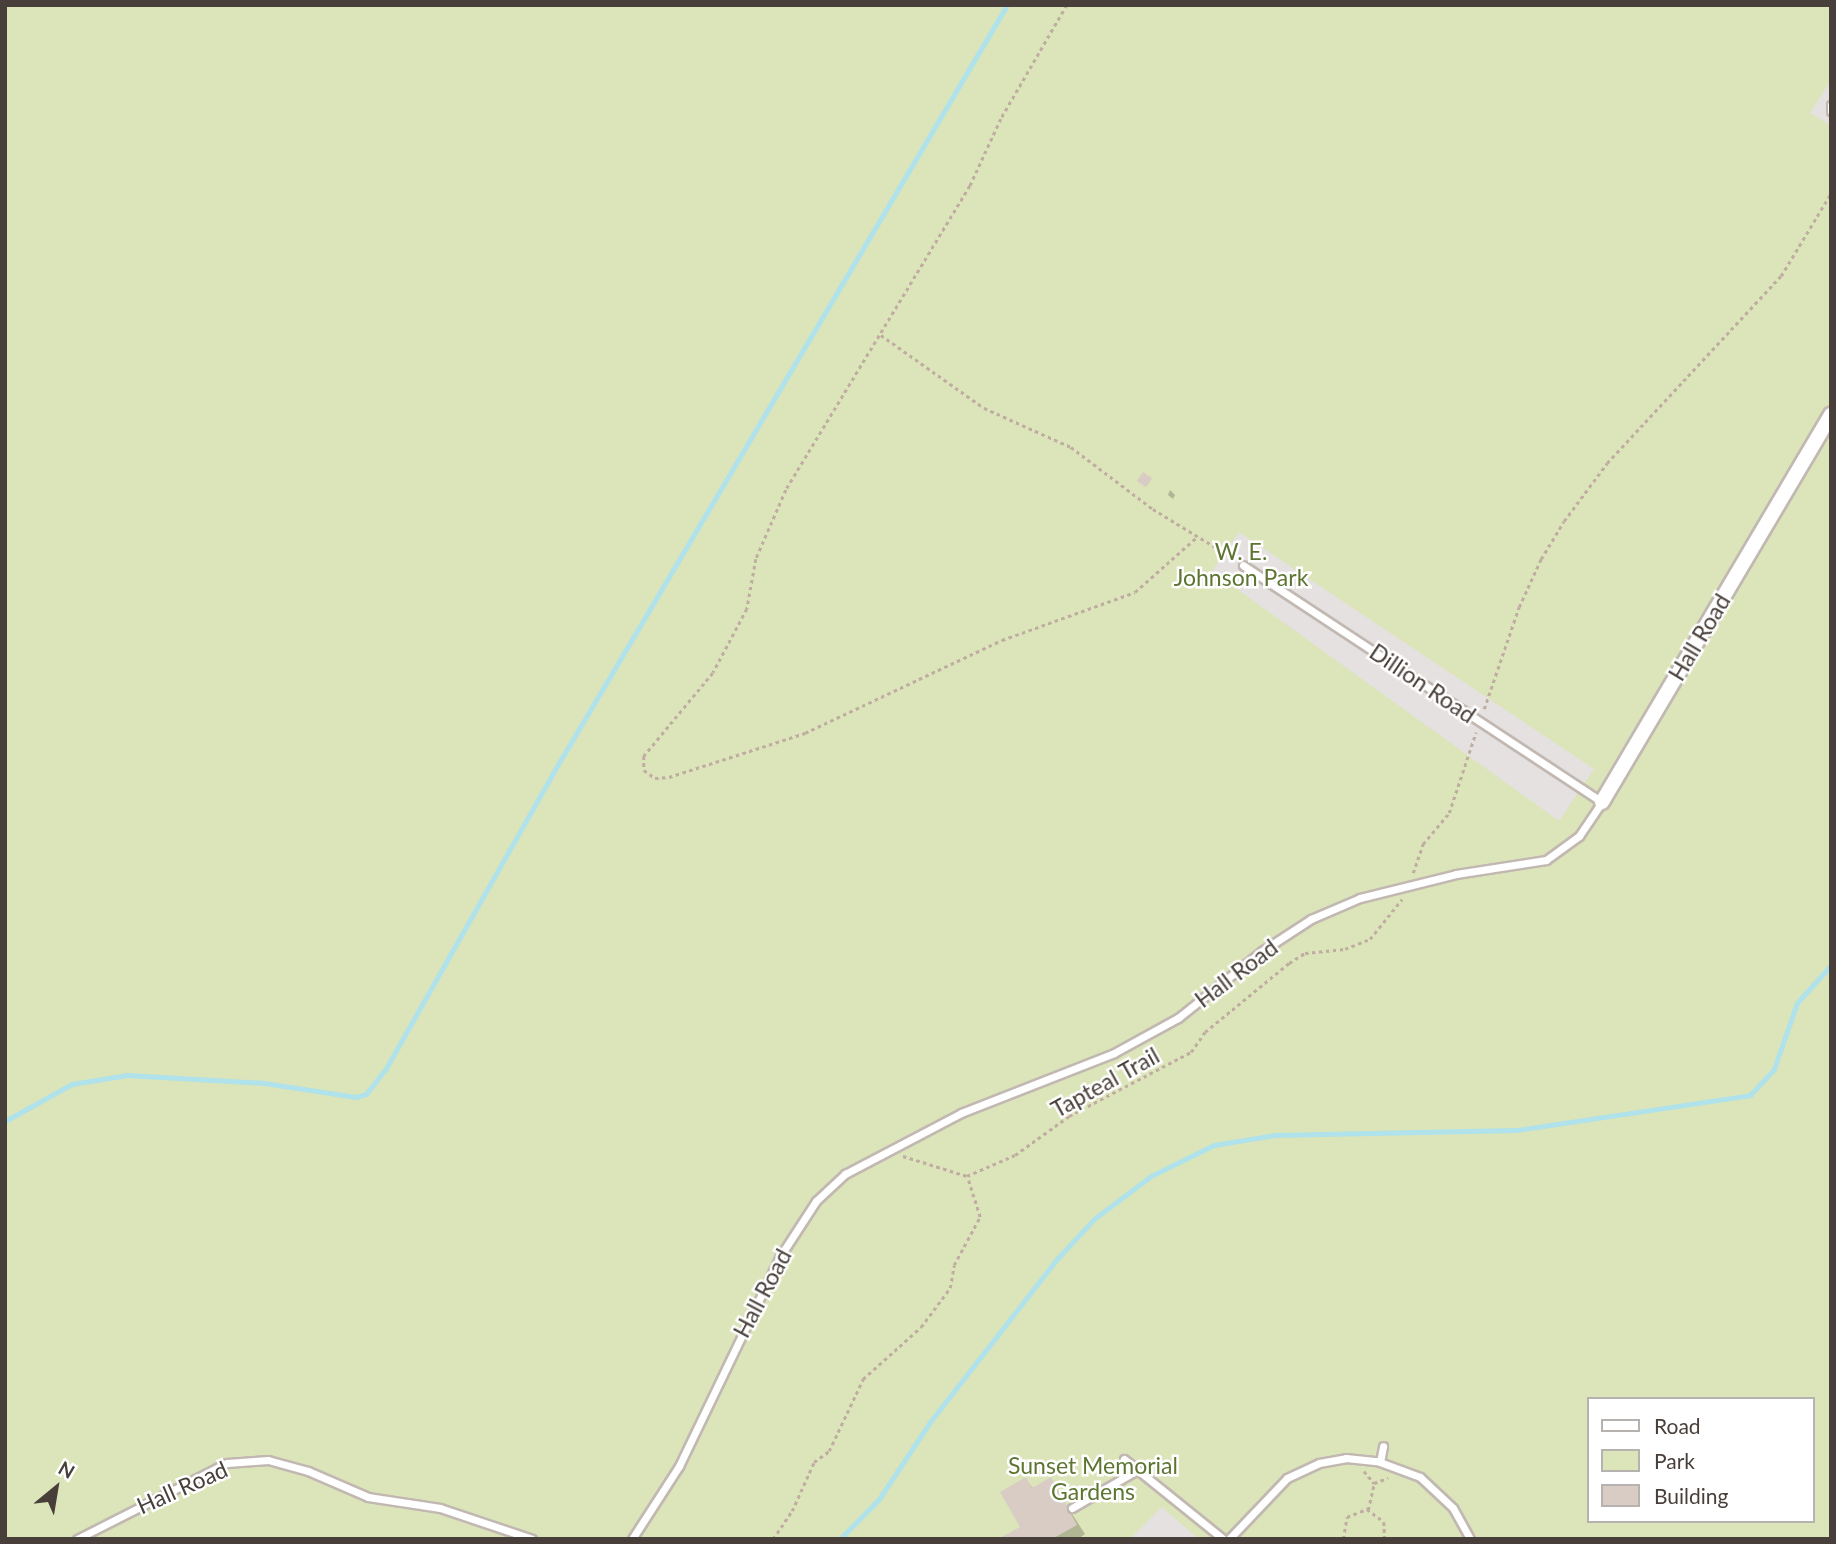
<!DOCTYPE html>
<style>
body{margin:0}
#map{position:relative;width:1836px;height:1544px;overflow:hidden;background:#f4f0ec;font-family:Lato,sans-serif}
div>[style]{position:absolute}
[style*='--x']{left:calc(var(--x)*1px);top:calc(var(--y)*1px);width:calc(var(--w)*1px);rotate:calc(var(--a)*1deg)}
.green>*{inset:0;background:#dce4b9}
.parking>*{inset:0;background:#e4e1e0}
.shadow>*{inset:0;background:#0003}
.stream>*{height:5px;margin:-2.5px;padding:0 2.5px;transform-origin:2.5px;border-radius:2.5px;background:#afe2ea}
.building>*{inset:0;background:#d8ccc5;transform-origin:0 0}
.path>*{height:2.5px;margin-top:-1.25px;transform-origin:0;background:repeating-linear-gradient(90deg,#c0ada2 0 3.5px,transparent 0 7px)}
.roads{filter:drop-shadow(2px 0 #c2b8b2) drop-shadow(-2px 0 #c2b8b2) drop-shadow(0 2px #c2b8b2) drop-shadow(0 -2px #c2b8b2)}
.service>*{height:7px;margin:-3.5px;padding:0 3.5px;transform-origin:3.5px;border-radius:3.5px;background:#fff}
.minor>*{height:14px;margin:-7px;padding:0 7px;transform-origin:7px;border-radius:7px;background:#fff}
span{translate:-50% -50%;white-space:nowrap;text-align:center;line-height:1.15;-webkit-text-stroke:5px #fff;paint-order:stroke}
.park-label{font-size:23px;color:#5e7532}
.street-label{font-size:23px;color:#483f3a}
.frame{position:absolute;inset:0;border:7px solid #483f3a;pointer-events:none}
.legend{position:absolute;left:1587px;top:1397px;width:228px;height:126px;box-sizing:border-box;background:#fff;border:2px solid #b6b2b0;margin:0;padding:9px 12px;list-style:none;font-size:21px;color:#483f3a}
.legend li{display:flex;align-items:center;gap:14px;height:35px}
.legend b{width:35px;border:2px solid #b6b2b0}
.north{position:absolute;left:21px;top:1453px;width:70px;height:70px;-webkit-text-stroke:5px #fff;paint-order:stroke;rotate:30deg;font-size:19px;font-weight:700;line-height:28px;text-align:center;color:#483f3a}
.north::after{content:'';display:block;margin:auto;width:24px;height:32px;background:#483f3a;clip-path:polygon(50% 0,100% 100%,50% 72%,0 100%)}
</style>
<div id="map">
<div class="green">
<i style="clip-path:polygon(evenodd,5px 5px,1831px 5px,1831px 1539px,5px 1539px,5px 5px,1589px 1399px,1813px 1399px,1813px 1521px,1589px 1521px,1589px 1399px)"></i>
</div>
<div class="parking">
<i style="clip-path:polygon(1831px 80px,1831px 126px,1810px 113px)"></i>
<i style="clip-path:polygon(1239px 532px,1594px 769px,1559px 821px,1212px 571px)"></i>
<i style="clip-path:polygon(1162px 1507px,1199px 1539px,1130px 1539px)"></i>
</div>
<div class="shadow">
<i style="clip-path:polygon(1170px 490px,1175px 495px,1173px 499px,1168px 495px)"></i>
<i style="clip-path:polygon(1025px 1480px,1034px 1489px,1050px 1480px,1085px 1534px,1078px 1539px,1002px 1539px,1022px 1527px)"></i>
</div>
<div class="stream">
<i style="--x:5;--y:1121;--w:77;--a:-28.9"></i>
<i style="--x:72;--y:1084;--w:56;--a:-9.3"></i>
<i style="--x:127;--y:1075;--w:137;--a:3.3"></i>
<i style="--x:264;--y:1083;--w:93;--a:8.7"></i>
<i style="--x:356;--y:1097;--w:10;--a:-17"></i>
<i style="--x:366;--y:1094;--w:31;--a:-52"></i>
<i style="--x:385;--y:1070;--w:361;--a:-60.5"></i>
<i style="--x:563;--y:756;--w:872;--a:-59.41"></i>
<i style="--x:840;--y:1539;--w:56;--a:-45.7"></i>
<i style="--x:879;--y:1499;--w:92;--a:-56.5"></i>
<i style="--x:930;--y:1422;--w:207;--a:-52.1"></i>
<i style="--x:1057;--y:1259;--w:54;--a:-47.2"></i>
<i style="--x:1094;--y:1219;--w:71;--a:-37"></i>
<i style="--x:1151;--y:1176;--w:70;--a:-26.2"></i>
<i style="--x:1214;--y:1145;--w:62;--a:-9.3"></i>
<i style="--x:1275;--y:1135;--w:242;--a:-1.2"></i>
<i style="--x:1517;--y:1130;--w:236;--a:-8.5"></i>
<i style="--x:1750;--y:1095;--w:35;--a:-47"></i>
<i style="--x:1774;--y:1069;--w:70;--a:-70.8"></i>
<i style="--x:1797;--y:1003;--w:51;--a:-48.2"></i>
</div>
<div class="building">
<i style="left:1143px;top:472px;width:11px;height:11px;rotate:34deg"></i>
<i style="clip-path:polygon(1026px 1477px,1032px 1488px,1051px 1477px,1077px 1525px,1052px 1539px,998px 1539px,1020px 1527px,1000px 1492px)"></i>
</div>
<div class="path">
<i style="--x:1067;--y:5;--w:132;--a:120.1"></i>
<i style="--x:1001;--y:119;--w:74;--a:114.8"></i>
<i style="--x:970;--y:186;--w:355;--a:121.2"></i>
<i style="--x:786;--y:490;--w:75;--a:113.5"></i>
<i style="--x:756;--y:559;--w:51;--a:100.2"></i>
<i style="--x:747;--y:609;--w:72;--a:118"></i>
<i style="--x:713;--y:673;--w:108;--a:129.7"></i>
<i style="--x:644;--y:756;--w:14;--a:90"></i>
<i style="--x:644;--y:770;--w:14;--a:36"></i>
<i style="--x:655;--y:778;--w:14;--a:-4"></i>
<i style="--x:669;--y:777;--w:143;--a:-17.9"></i>
<i style="--x:805;--y:733;--w:218;--a:-25.3"></i>
<i style="--x:1002;--y:640;--w:141;--a:-19.8"></i>
<i style="--x:1135;--y:592;--w:84;--a:-41.6"></i>
<i style="--x:881;--y:335;--w:126;--a:35.3"></i>
<i style="--x:984;--y:408;--w:95;--a:24.1"></i>
<i style="--x:1071;--y:447;--w:103;--a:37.1"></i>
<i style="--x:1153;--y:509;--w:96;--a:31.4"></i>
<i style="--x:1484;--y:709;--w:108;--a:-71.1"></i>
<i style="--x:1519;--y:607;--w:53;--a:-65.4"></i>
<i style="--x:1541;--y:559;--w:44;--a:-58.8"></i>
<i style="--x:1564;--y:521;--w:72;--a:-53.4"></i>
<i style="--x:1607;--y:463;--w:255;--a:-47.1"></i>
<i style="--x:1781;--y:276;--w:97;--a:-58.9"></i>
<i style="--x:1413;--y:873;--w:31;--a:-71"></i>
<i style="--x:1423;--y:844;--w:40;--a:-50"></i>
<i style="--x:1449;--y:813;--w:85;--a:-71.6"></i>
<i style="--x:903;--y:1156;--w:67;--a:17.4"></i>
<i style="--x:1364;--y:1471;--w:16;--a:50"></i>
<i style="--x:1374;--y:1483;--w:15;--a:-20"></i>
<i style="--x:1368;--y:1510;--w:28;--a:-77"></i>
<i style="--x:773;--y:1539;--w:34;--a:-56"></i>
<i style="--x:792;--y:1511;--w:54;--a:-65.8"></i>
<i style="--x:814;--y:1462;--w:19;--a:-36"></i>
<i style="--x:829;--y:1451;--w:80;--a:-64.7"></i>
<i style="--x:863;--y:1379;--w:78;--a:-41.9"></i>
<i style="--x:921;--y:1327;--w:49;--a:-53.4"></i>
<i style="--x:950;--y:1288;--w:23;--a:-80"></i>
<i style="--x:954;--y:1265;--w:55;--a:-61.6"></i>
<i style="--x:980;--y:1217;--w:43;--a:-107.6"></i>
<i style="--x:967;--y:1176;--w:52;--a:-23.6"></i>
<i style="--x:1015;--y:1155;--w:67;--a:-35.8"></i>
<i style="--x:1069;--y:1116;--w:138;--a:-27.7"></i>
<i style="--x:1191;--y:1052;--w:24;--a:-55"></i>
<i style="--x:1205;--y:1032;--w:109;--a:-39.4"></i>
<i style="--x:1289;--y:963;--w:19;--a:-32"></i>
<i style="--x:1305;--y:953;--w:40;--a:-5.7"></i>
<i style="--x:1345;--y:949;--w:27;--a:-22"></i>
<i style="--x:1370;--y:939;--w:51;--a:-51.3"></i>
<i style="--x:1343;--y:1539;--w:22;--a:-80"></i>
<i style="--x:1347;--y:1517;--w:22;--a:-22"></i>
<i style="--x:1367;--y:1509;--w:21;--a:37"></i>
<i style="--x:1384;--y:1522;--w:17;--a:87"></i>
</div>
<div class="roads">
<div class="service">
<i style="--x:1831;--y:105;--w:6;--a:90"></i>
<i style="--x:1124;--y:1459;--w:127;--a:38.9"></i>
<i style="--x:1380;--y:1462;--w:16;--a:-79"></i>
<i style="--x:1072;--y:1508;--w:75;--a:-30.3"></i>
<i style="--x:77;--y:1539;--w:168;--a:-26.9"></i>
<i style="--x:227;--y:1463;--w:41;--a:-4.2"></i>
<i style="--x:268;--y:1460;--w:41;--a:15.4"></i>
<i style="--x:308;--y:1471;--w:65;--a:23.4"></i>
<i style="--x:368;--y:1497;--w:73;--a:8.7"></i>
<i style="--x:440;--y:1508;--w:97;--a:18.6"></i>
<i style="--x:632;--y:1539;--w:87;--a:-57.2"></i>
<i style="--x:679;--y:1466;--w:231;--a:-64.3"></i>
<i style="--x:779;--y:1258;--w:68;--a:-57"></i>
<i style="--x:816;--y:1201;--w:40;--a:-43"></i>
<i style="--x:845;--y:1174;--w:131;--a:-27.7"></i>
<i style="--x:961;--y:1113;--w:164;--a:-21.4"></i>
<i style="--x:1114;--y:1053;--w:73;--a:-28.7"></i>
<i style="--x:1178;--y:1018;--w:107;--a:-38.6"></i>
<i style="--x:1262;--y:951;--w:59;--a:-33.1"></i>
<i style="--x:1311;--y:919;--w:53;--a:-23.2"></i>
<i style="--x:1360;--y:898;--w:99;--a:-14"></i>
<i style="--x:1456;--y:874;--w:91;--a:-8.8"></i>
<i style="--x:1546;--y:860;--w:41;--a:-36"></i>
<i style="--x:1579;--y:836;--w:41;--a:-55.9"></i>
<i style="--x:1602;--y:802;--w:430;--a:-146.6"></i>
<i style="--x:1229;--y:1539;--w:84;--a:-46.4"></i>
<i style="--x:1287;--y:1478;--w:35;--a:-25"></i>
<i style="--x:1319;--y:1463;--w:27;--a:-10"></i>
<i style="--x:1346;--y:1458;--w:31;--a:6"></i>
<i style="--x:1377;--y:1461;--w:46;--a:20.4"></i>
<i style="--x:1420;--y:1477;--w:45;--a:43.2"></i>
<i style="--x:1453;--y:1508;--w:35;--a:61"></i>
</div>
<div class="minor">
<i style="--x:1602;--y:802;--w:450;--a:-59.4"></i>
</div>
</div>
<div class="park-label">
<span style="left:1241px;top:564px">W. E.<br>Johnson Park</span>
<span style="left:1093px;top:1478px">Sunset Memorial<br>Gardens</span>
</div>
<div class="street-label">
<span style="left:1699px;top:637px;rotate:-59deg">Hall Road</span>
<span style="left:1423px;top:683px;rotate:34deg">Dillion Road</span>
<span style="left:1236px;top:973px;rotate:-37deg">Hall Road</span>
<span style="left:1105px;top:1082px;rotate:-29deg">Tapteal Trail</span>
<span style="left:762px;top:1293px;rotate:-62deg">Hall Road</span>
<span style="left:182px;top:1487px;rotate:-24deg">Hall Road</span>
</div>
<div class="frame"></div>
<ul class="legend">
<li><b style="height:9px;background:#fff"></b>Road</li>
<li><b style="height:19px;background:#dce4b9"></b>Park</li>
<li><b style="height:19px;background:#d8ccc5"></b>Building</li>
</ul>
<div class="north">N</div>
</div>
